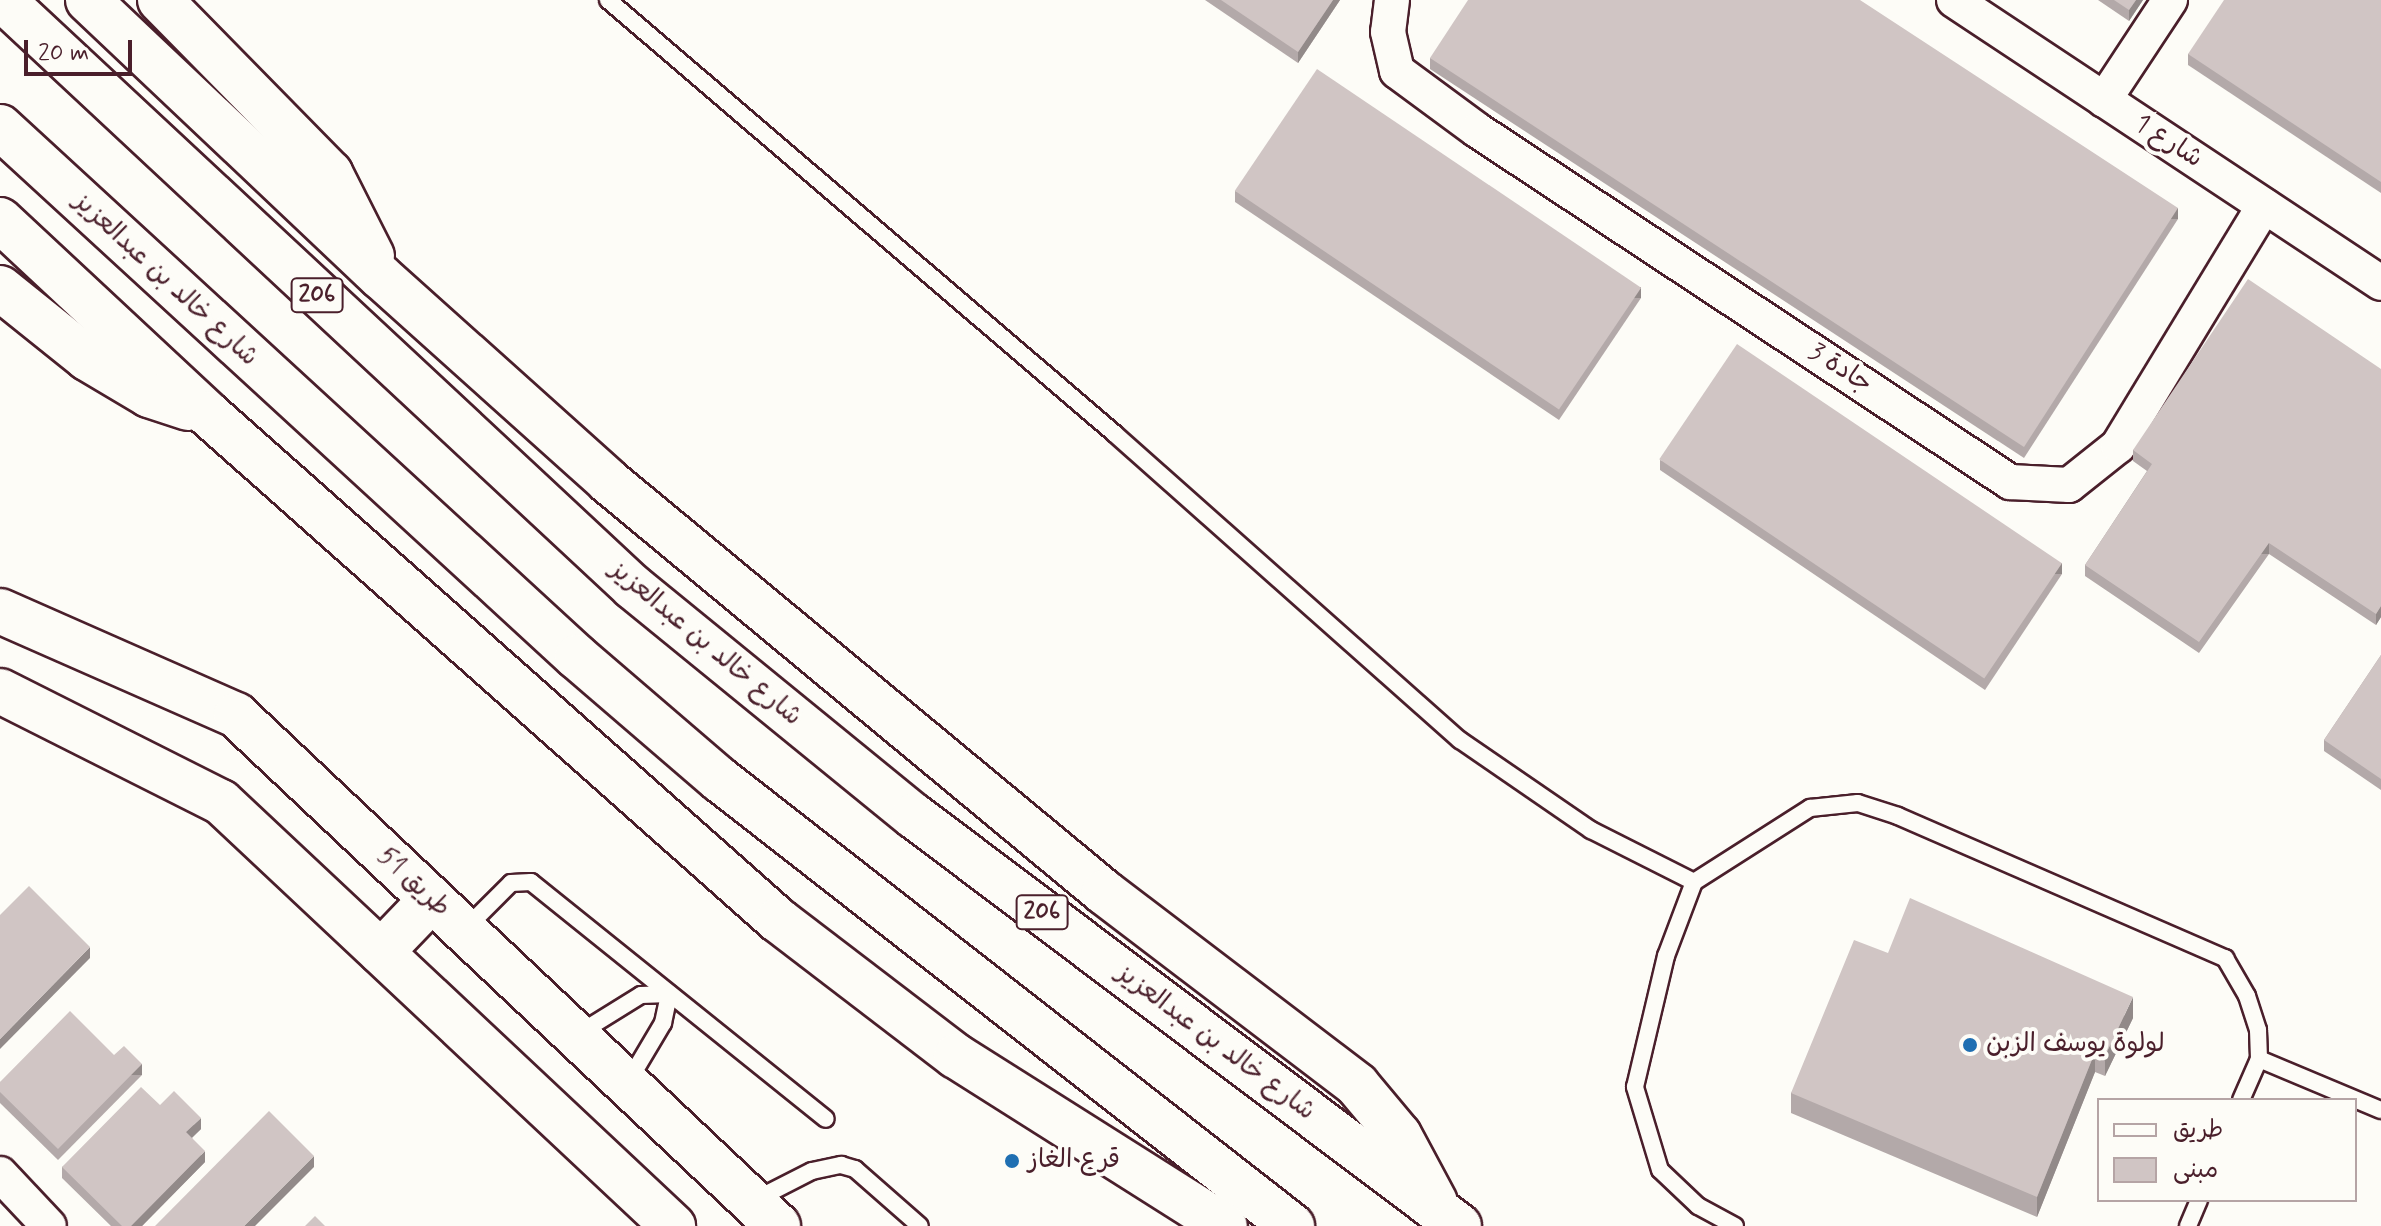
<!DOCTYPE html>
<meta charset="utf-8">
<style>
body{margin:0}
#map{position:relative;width:2381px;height:1226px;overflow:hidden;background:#fdfcf7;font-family:Mynerve,"Playpen Sans Arabic",sans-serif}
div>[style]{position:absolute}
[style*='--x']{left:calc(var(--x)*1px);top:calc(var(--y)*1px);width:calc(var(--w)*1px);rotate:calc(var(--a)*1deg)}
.roads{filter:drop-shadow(2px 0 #4a1f2b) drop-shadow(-2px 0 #4a1f2b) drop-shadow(0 2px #4a1f2b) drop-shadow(0 -2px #4a1f2b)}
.lane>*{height:16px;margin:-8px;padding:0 8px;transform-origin:8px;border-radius:8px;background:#fdfcf7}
.street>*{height:34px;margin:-17px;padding:0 17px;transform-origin:17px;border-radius:17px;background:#fdfcf7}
.secondary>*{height:44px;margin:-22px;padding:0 22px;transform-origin:22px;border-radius:22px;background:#fdfcf7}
.primary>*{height:44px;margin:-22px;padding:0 22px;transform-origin:22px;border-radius:22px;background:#fdfcf7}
.wall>*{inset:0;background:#b3a9a9}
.shaded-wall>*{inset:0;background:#928a89;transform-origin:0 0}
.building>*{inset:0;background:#d0c5c4;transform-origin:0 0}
.dots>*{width:22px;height:22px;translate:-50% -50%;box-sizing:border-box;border:4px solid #fdfcf7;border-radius:50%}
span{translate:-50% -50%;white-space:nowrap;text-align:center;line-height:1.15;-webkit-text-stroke:8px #fdfcf7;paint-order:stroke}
.shield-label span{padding:2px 6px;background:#fdfcf7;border:2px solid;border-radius:6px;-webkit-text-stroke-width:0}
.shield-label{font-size:24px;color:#4a1f2b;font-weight:700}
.street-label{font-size:26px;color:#4a1f2b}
.poi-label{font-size:26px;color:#4a1f2b}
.left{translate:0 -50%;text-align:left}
.legend{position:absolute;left:2097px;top:1098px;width:260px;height:104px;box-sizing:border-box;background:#fdfcf7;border:2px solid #b5a4a5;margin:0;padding:10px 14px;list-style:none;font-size:24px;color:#4a1f2b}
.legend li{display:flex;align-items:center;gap:16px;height:40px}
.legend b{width:40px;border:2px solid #b5a4a5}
.scale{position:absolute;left:24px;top:40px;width:108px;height:36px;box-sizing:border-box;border:4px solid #4a1f2b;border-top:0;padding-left:10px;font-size:24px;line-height:28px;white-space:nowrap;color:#4a1f2b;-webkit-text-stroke:6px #fdfcf7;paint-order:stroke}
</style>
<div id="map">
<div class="roads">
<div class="lane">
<i style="--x:608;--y:0;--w:667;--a:40.56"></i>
<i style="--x:1115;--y:434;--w:461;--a:41.6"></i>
<i style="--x:1460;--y:740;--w:159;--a:34.5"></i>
<i style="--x:1591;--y:830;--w:115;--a:26.8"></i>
<i style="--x:465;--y:929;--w:65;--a:-45"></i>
<i style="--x:511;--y:883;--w:20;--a:-3"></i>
<i style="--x:531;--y:882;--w:378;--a:38.8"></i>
<i style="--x:578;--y:1034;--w:74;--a:-31.8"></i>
<i style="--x:641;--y:995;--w:28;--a:-2"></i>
<i style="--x:2259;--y:1059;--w:132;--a:22.7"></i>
<i style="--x:628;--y:1082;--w:69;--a:-59.3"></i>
<i style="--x:663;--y:1023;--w:30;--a:-78"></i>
<i style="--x:755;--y:1200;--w:64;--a:-27"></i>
<i style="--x:812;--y:1171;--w:30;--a:-12"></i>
<i style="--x:841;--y:1165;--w:15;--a:16"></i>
<i style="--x:855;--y:1169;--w:86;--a:41.2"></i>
<i style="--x:1735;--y:1226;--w:42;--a:-151.6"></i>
<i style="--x:1698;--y:1206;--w:52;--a:-136.5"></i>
<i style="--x:1660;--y:1170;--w:87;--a:-106.8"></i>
<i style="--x:1635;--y:1087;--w:135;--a:-76.7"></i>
<i style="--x:1666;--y:956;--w:79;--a:-69.3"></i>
<i style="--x:1694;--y:882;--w:138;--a:-32.5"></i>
<i style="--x:1810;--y:808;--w:48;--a:-5.9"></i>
<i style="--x:1858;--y:803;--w:42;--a:18"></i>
<i style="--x:1898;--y:816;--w:357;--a:23.5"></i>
<i style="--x:2225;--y:958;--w:44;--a:59.9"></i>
<i style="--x:2247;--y:996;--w:36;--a:72"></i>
<i style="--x:2258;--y:1030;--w:29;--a:88"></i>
<i style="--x:2259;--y:1059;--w:45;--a:113.7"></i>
<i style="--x:2188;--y:1226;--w:28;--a:-67"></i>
</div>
<div class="street">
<i style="--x:1392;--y:0;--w:32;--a:97"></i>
<i style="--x:1388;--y:32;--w:40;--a:77"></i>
<i style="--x:1397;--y:71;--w:99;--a:36.4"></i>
<i style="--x:1477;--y:130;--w:639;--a:33.44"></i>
<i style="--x:2010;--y:482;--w:59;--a:2.9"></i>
<i style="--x:2069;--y:485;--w:63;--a:-38.5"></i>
<i style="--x:2118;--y:446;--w:281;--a:-58.7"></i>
<i style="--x:1954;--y:0;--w:512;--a:33.53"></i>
<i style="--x:2104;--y:100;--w:120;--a:-56.6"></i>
<i style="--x:0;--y:1174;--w:71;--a:46.7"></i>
</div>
<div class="secondary">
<i style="--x:0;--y:611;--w:258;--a:23.8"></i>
<i style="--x:236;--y:715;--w:745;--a:43.31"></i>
<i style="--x:0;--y:691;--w:247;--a:26.7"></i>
<i style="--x:221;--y:802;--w:620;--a:43.17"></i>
<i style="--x:381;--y:952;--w:72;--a:-46.1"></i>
</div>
<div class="primary">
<i style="--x:3;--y:0;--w:861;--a:42.98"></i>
<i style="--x:633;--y:587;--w:362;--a:39.2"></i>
<i style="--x:914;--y:816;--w:682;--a:36.95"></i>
<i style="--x:88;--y:0;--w:403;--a:43.4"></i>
<i style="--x:381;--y:277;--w:305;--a:41.9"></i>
<i style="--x:608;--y:481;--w:644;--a:39.65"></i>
<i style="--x:1104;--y:892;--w:318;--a:37.3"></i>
<i style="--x:1357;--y:1085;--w:65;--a:50"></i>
<i style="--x:1399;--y:1135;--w:76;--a:61.8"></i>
<i style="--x:160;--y:0;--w:243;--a:45.5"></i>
<i style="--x:330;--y:173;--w:93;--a:63.2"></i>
<i style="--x:0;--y:127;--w:783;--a:42.57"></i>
<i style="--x:577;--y:657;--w:187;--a:40.7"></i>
<i style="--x:719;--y:779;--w:727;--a:37.96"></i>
<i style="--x:0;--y:220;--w:284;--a:43"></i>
<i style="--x:208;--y:414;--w:762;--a:41.6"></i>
<i style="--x:778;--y:920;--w:224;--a:37.4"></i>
<i style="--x:956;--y:1056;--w:318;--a:32.3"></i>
<i style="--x:0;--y:288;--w:112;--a:38.8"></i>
<i style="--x:87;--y:358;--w:72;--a:30.8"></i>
<i style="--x:149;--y:395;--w:41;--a:18.4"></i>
</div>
</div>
<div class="wall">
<i style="clip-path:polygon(1205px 0,1340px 0,1298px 63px)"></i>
<i style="clip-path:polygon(2098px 0,2143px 0,2129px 21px)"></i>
<i style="clip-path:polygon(2381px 0,2381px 193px,2188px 65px,2188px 54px)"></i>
<i style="clip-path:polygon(1430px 58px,2178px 219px,2024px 458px,1430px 69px)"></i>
<i style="clip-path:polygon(1235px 191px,1641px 298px,1559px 420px,1235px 202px)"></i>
<i style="clip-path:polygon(2381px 369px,2381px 617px,2376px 625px,2269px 554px,2199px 653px,2085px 576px,2085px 565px,2147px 471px,2133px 461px,2133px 450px)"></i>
<i style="clip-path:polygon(1660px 460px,2062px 574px,1985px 690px,1660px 470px)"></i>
<i style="clip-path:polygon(2381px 655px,2381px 790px,2324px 751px,2324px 740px)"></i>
<i style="clip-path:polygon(1888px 953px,2133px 1018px,2105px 1076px,2095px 1072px,2037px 1217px,1791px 1113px,1791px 1093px)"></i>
<i style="clip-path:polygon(114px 1055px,142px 1075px,58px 1160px,0 1103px,0 1082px)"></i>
<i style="clip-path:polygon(160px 1105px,201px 1129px,192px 1138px,205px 1162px,142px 1226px,111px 1226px,62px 1178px,62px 1167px)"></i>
</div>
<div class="shaded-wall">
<i style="clip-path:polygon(1333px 0,1340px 0,1298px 63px,1298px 52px)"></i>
<i style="clip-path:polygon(2136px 0,2143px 0,2129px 21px,2129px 10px)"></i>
<i style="left:2178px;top:208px;width:11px;height:284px;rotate:90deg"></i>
<i style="left:1641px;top:287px;width:11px;height:147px;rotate:90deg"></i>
<i style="left:2269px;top:543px;width:11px;height:121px;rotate:90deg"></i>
<i style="left:2062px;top:563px;width:11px;height:139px;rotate:90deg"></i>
<i style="clip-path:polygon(2381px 606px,2381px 617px,2376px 625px,2376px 614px)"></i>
<i style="clip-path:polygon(90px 947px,90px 958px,0 1049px,0 1039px)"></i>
<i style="clip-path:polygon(2133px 997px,2133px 1018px,2105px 1076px,2105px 1056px)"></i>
<i style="clip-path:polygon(2095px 1052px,2095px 1072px,2037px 1217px,2037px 1197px)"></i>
<i style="left:142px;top:1064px;width:11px;height:120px;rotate:90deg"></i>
<i style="clip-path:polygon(201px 1118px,201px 1129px,186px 1143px,186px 1132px)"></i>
<i style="clip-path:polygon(205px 1151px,205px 1162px,142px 1226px,131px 1226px)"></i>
<i style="clip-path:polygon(314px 1156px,314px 1167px,255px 1226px,244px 1226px)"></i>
</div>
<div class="building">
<i style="clip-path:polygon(1221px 0,1333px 0,1298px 52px)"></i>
<i style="clip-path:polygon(1468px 0,1860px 0,2178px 208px,2024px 447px,1430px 58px)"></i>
<i style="clip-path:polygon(2114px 0,2136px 0,2129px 10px)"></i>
<i style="clip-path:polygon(2224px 0,2381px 0,2381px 182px,2188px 54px)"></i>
<i style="left:1317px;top:69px;width:391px;height:147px;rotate:34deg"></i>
<i style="clip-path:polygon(2248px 279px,2381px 369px,2381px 606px,2376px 614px,2269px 543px,2199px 642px,2085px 565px,2152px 464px,2133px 450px)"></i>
<i style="left:1737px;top:344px;width:392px;height:139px;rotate:34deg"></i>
<i style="clip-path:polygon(2381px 655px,2381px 779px,2324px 740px)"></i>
<i style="clip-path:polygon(29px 886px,90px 947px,0 1039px,0 915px)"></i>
<i style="clip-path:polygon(1910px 898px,2133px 997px,2105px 1056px,2095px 1052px,2037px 1197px,1791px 1093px,1854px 940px,1888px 953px)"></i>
<i style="clip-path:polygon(70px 1011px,114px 1055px,124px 1046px,142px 1064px,58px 1149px,0 1092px,0 1082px)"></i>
<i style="clip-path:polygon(141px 1087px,160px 1105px,174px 1091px,201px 1118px,186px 1132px,205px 1151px,131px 1226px,122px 1226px,62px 1167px)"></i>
<i style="clip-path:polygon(269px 1111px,314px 1156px,244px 1226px,155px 1226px)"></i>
<i style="clip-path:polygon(315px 1216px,325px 1226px,305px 1226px)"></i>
</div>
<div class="dots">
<i style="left:1970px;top:1045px;background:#1f6fb2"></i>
<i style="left:1012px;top:1161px;background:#1f6fb2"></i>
</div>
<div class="shield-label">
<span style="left:317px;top:295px">206</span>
<span style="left:1042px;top:912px">206</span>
</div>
<div class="street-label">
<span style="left:2168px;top:142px;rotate:33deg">شارع 1</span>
<span style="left:165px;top:280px;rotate:43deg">شارع خالد بن عبدالعزيز</span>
<span style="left:1840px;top:369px;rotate:33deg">جادة 3</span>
<span style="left:705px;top:644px;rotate:40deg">شارع خالد بن عبدالعزيز</span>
<span style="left:413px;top:883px;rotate:43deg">طريق 51</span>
<span style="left:1215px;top:1043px;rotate:37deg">شارع خالد بن عبدالعزيز</span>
</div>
<div class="poi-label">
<span class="left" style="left:1986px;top:1045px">لولوة يوسف الزبن</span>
<span class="left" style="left:1028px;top:1161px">قرع الغاز</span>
</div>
<ul class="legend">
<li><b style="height:10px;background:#fdfcf7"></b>طريق</li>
<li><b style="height:22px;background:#d0c5c4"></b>مبنى</li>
</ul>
<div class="scale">20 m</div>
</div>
